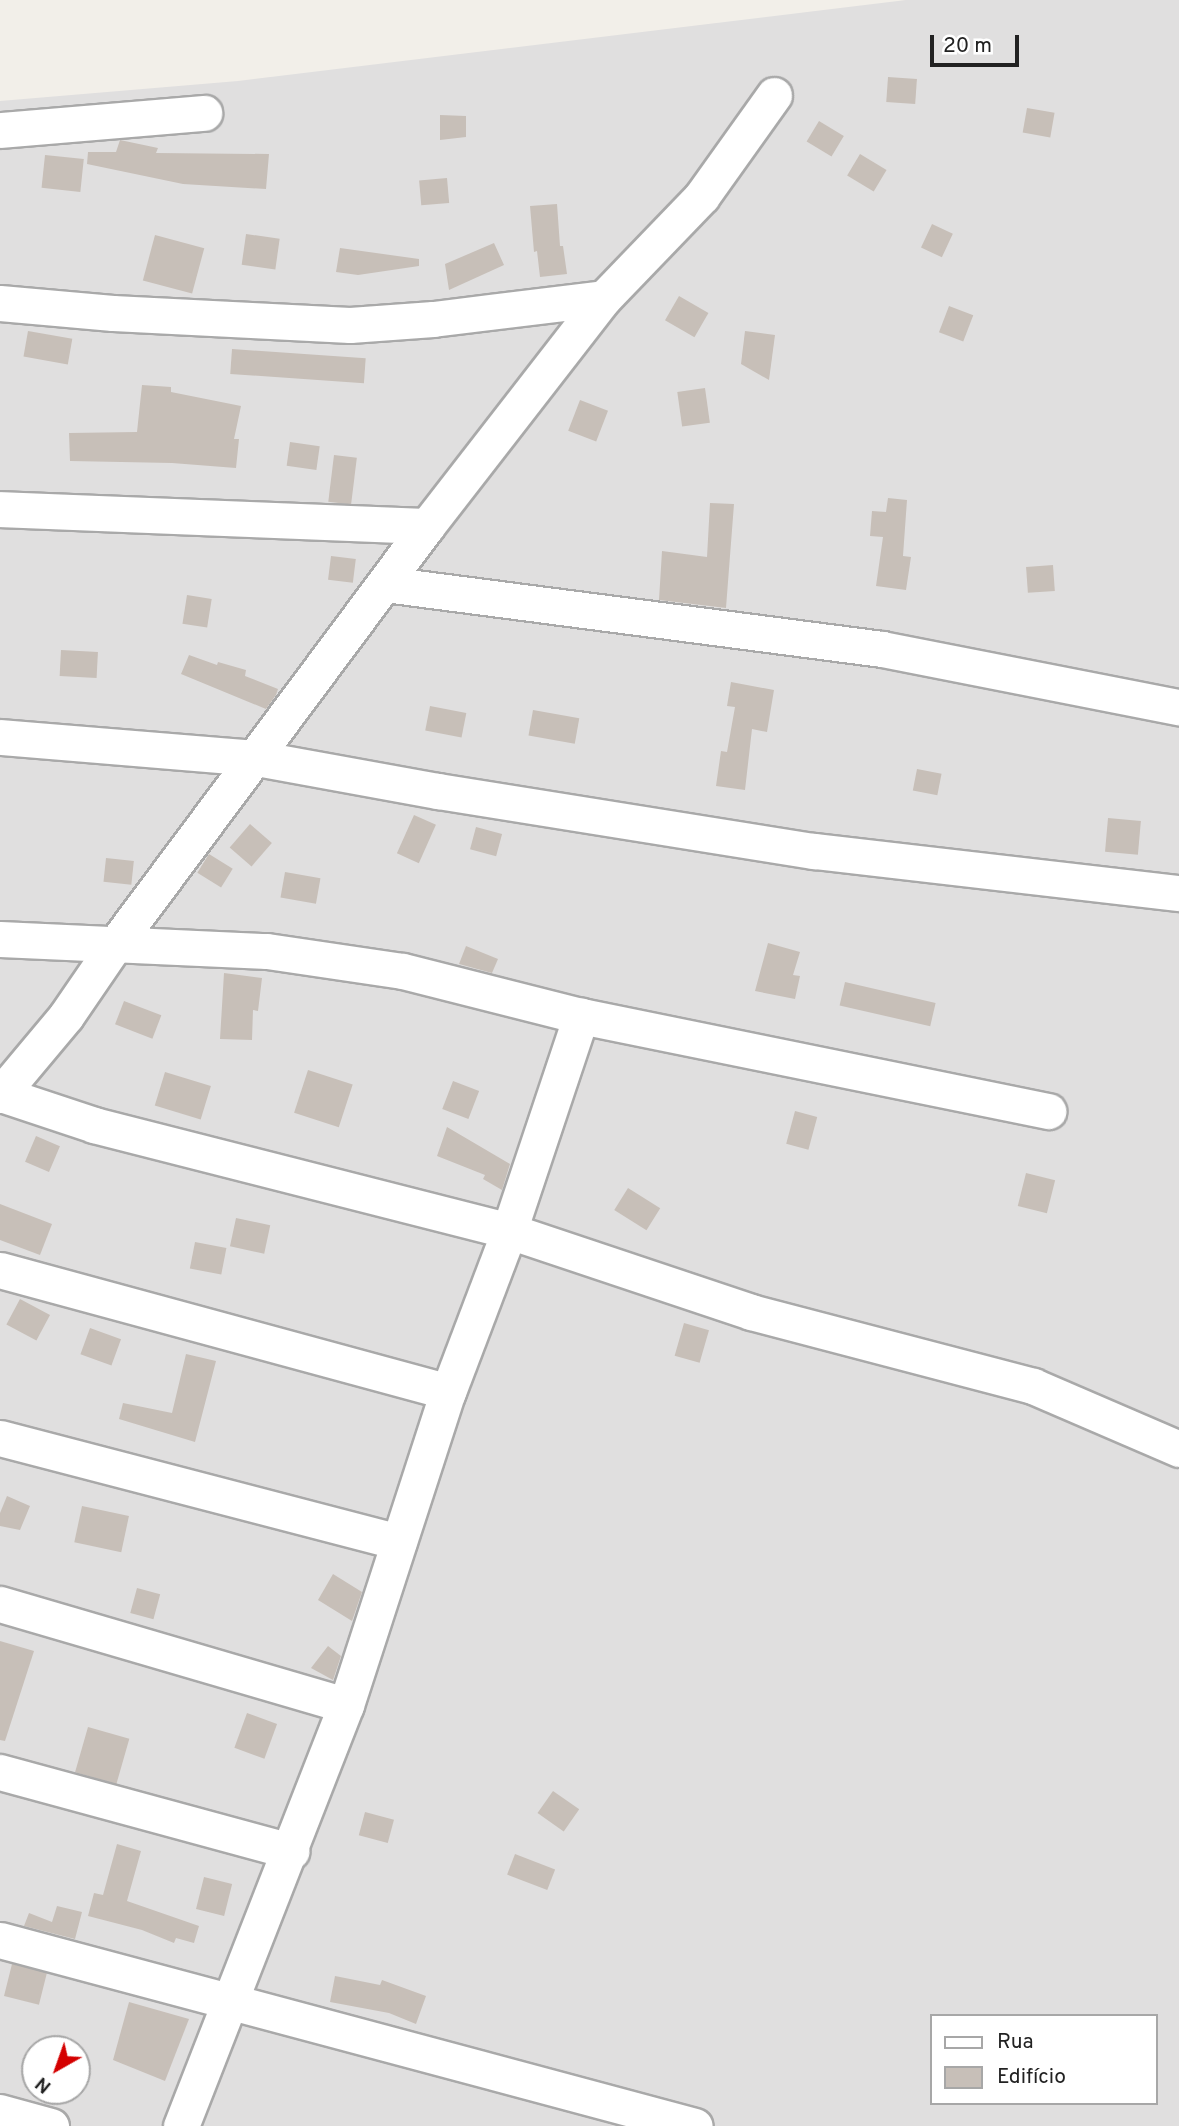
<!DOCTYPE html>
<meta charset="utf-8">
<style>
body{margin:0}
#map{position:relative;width:1179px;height:2126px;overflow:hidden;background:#f2efe9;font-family:Overpass,sans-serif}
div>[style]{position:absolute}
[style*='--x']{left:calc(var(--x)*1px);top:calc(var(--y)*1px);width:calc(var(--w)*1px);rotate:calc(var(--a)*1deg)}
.residential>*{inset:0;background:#e0dfdf}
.building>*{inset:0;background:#c7bfb8;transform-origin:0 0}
.roads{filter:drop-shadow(2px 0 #a9a9a9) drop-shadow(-2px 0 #a9a9a9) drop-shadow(0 2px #a9a9a9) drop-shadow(0 -2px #a9a9a9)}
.minor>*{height:35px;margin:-17.5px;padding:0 17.5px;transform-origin:17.5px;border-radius:17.5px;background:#fff}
span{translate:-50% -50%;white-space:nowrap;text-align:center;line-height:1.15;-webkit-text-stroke:7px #fff;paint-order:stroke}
.legend{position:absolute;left:930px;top:2014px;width:228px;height:91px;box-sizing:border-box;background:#fff;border:2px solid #a7a7a7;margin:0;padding:9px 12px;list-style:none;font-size:21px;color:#222}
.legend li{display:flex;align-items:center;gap:14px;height:35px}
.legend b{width:35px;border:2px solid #a7a7a7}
.north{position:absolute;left:21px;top:2035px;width:70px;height:70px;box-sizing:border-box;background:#fff;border:2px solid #a7a7a7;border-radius:50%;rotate:220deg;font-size:19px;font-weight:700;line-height:28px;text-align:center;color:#222}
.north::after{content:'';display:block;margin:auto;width:24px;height:32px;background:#d40000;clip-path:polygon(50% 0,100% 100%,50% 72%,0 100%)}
.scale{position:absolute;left:930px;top:35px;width:89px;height:32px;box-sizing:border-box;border:4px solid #222;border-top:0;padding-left:9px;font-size:21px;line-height:24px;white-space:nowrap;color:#222;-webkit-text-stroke:5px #fff;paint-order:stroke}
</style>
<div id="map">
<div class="residential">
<i style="clip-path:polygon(evenodd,906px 0,1179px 0,1179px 2126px,0 2126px,0 101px,238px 81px,906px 0,932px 2016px,1156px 2016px,1156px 2103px,932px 2103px,932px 2016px,906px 0,35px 2049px,77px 2049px,77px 2091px,35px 2091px,35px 2049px)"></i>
</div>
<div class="building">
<i style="left:888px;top:77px;width:29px;height:25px;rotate:4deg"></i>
<i style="left:1027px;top:108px;width:28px;height:25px;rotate:10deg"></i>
<i style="clip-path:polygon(440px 115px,466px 116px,466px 137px,440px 140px)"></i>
<i style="left:819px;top:121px;width:29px;height:24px;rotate:31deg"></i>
<i style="clip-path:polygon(120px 140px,158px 148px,156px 153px,269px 154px,266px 189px,183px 184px,87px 164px,88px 152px,116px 152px)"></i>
<i style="left:860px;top:154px;width:31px;height:25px;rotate:31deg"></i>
<i style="left:45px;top:155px;width:39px;height:33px;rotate:6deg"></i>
<i style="left:447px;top:178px;width:25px;height:28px;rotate:85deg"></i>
<i style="clip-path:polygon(557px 204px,560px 246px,563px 246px,567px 274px,540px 277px,537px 251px,534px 252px,530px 206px)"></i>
<i style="left:932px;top:224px;width:23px;height:26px;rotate:25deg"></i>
<i style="left:246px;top:234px;width:34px;height:31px;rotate:8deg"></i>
<i style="left:155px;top:235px;width:51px;height:47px;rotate:15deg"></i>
<i style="clip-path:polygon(494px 243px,504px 265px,449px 290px,445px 264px)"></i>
<i style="clip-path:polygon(340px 248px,419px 259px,419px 266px,358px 275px,336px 272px)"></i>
<i style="left:679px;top:296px;width:34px;height:28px;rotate:30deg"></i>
<i style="left:949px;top:306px;width:26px;height:28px;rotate:21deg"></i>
<i style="left:28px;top:331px;width:45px;height:26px;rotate:10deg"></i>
<i style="clip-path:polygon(745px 331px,775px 335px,769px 380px,741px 364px)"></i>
<i style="left:232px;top:349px;width:134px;height:25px;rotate:4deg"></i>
<i style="clip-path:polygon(142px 385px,171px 387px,171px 392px,241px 406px,234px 439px,239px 439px,236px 468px,172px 463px,70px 461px,69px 433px,137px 432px)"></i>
<i style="left:705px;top:388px;width:35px;height:28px;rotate:82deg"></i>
<i style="left:580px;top:400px;width:30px;height:33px;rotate:21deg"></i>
<i style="left:290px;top:442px;width:30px;height:24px;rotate:8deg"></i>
<i style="left:334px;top:455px;width:23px;height:47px;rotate:7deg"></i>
<i style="clip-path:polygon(888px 498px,907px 500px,903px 556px,911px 557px,906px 590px,876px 586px,883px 537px,870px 536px,872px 511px,886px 512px)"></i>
<i style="clip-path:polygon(710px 503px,734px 504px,726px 608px,659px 600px,662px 551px,707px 557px)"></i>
<i style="left:331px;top:556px;width:25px;height:24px;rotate:7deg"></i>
<i style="left:1053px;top:565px;width:26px;height:27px;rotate:86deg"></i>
<i style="left:187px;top:595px;width:25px;height:29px;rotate:9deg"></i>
<i style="left:61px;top:650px;width:37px;height:26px;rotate:3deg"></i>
<i style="clip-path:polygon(189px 655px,217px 665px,218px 662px,246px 670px,245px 676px,278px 689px,276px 695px,266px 709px,181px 674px)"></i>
<i style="clip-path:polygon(731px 682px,774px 690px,767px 732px,752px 729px,745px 790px,716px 786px,721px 751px,727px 752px,735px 707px,727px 706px)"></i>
<i style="left:430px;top:706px;width:37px;height:25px;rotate:11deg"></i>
<i style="left:533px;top:710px;width:47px;height:26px;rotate:10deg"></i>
<i style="left:917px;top:769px;width:25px;height:22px;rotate:11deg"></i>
<i style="left:414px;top:815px;width:24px;height:42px;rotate:24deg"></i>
<i style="left:1108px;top:818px;width:33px;height:34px;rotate:5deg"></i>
<i style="left:250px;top:824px;width:29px;height:31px;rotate:41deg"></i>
<i style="left:476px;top:827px;width:27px;height:23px;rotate:15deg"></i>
<i style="left:209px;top:854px;width:28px;height:22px;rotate:32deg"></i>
<i style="left:106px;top:858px;width:28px;height:24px;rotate:6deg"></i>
<i style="left:285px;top:872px;width:36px;height:26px;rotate:10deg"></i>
<i style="clip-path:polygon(768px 943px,800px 952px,793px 975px,800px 976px,795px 999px,755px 991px)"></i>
<i style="clip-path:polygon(466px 946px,498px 959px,492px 973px,459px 964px)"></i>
<i style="clip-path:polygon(224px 973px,262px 978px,258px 1011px,253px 1010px,252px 1040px,220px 1039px)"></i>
<i style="left:845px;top:982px;width:93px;height:24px;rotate:13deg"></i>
<i style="left:124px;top:1001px;width:40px;height:25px;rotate:21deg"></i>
<i style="left:308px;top:1070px;width:47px;height:45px;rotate:18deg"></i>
<i style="left:165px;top:1072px;width:48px;height:35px;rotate:17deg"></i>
<i style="left:453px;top:1081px;width:28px;height:30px;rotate:21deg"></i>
<i style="left:795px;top:1111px;width:23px;height:34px;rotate:15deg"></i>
<i style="clip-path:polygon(447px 1127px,510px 1164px,502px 1190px,483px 1179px,485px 1175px,437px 1156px)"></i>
<i style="left:36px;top:1136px;width:26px;height:28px;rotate:23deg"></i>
<i style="left:1026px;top:1173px;width:30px;height:34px;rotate:14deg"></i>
<i style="left:628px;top:1188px;width:38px;height:26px;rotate:32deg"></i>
<i style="clip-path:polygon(0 1204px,52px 1224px,40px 1255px,0 1240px)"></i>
<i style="left:236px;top:1218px;width:35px;height:29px;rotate:12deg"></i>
<i style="left:195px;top:1242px;width:32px;height:27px;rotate:11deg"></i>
<i style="left:20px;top:1299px;width:34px;height:29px;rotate:28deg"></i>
<i style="left:684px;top:1323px;width:26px;height:34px;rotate:16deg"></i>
<i style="left:90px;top:1328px;width:33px;height:28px;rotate:20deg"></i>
<i style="clip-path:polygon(186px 1354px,216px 1361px,195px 1442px,119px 1419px,123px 1403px,172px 1413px)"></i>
<i style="clip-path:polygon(7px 1496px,30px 1506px,20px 1530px,0 1526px,0 1513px)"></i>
<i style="left:82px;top:1506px;width:48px;height:37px;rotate:12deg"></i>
<i style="clip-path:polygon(333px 1574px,362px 1592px,352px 1621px,318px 1600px)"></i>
<i style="left:137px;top:1588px;width:24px;height:26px;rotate:15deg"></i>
<i style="clip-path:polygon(0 1641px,34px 1651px,5px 1741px,0 1740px)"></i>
<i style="clip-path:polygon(328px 1646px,341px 1656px,333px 1680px,311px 1668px)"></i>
<i style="left:247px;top:1713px;width:32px;height:37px;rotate:20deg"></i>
<i style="left:88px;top:1727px;width:43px;height:47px;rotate:16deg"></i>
<i style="left:553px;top:1791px;width:32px;height:27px;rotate:35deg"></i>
<i style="left:365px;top:1812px;width:30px;height:24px;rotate:15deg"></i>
<i style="clip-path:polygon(117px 1844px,141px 1851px,127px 1901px,199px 1926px,194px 1943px,176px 1938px,174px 1943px,142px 1930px,88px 1916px,94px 1893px,103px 1895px)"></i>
<i style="left:515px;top:1854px;width:43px;height:22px;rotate:21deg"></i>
<i style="left:204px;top:1877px;width:29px;height:33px;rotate:14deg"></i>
<i style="clip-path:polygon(57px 1906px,82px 1912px,75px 1939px,24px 1926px,29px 1913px,52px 1922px)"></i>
<i style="left:12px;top:1964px;width:36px;height:33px;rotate:14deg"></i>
<i style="clip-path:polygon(335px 1976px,380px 1985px,382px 1980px,426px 1996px,416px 2024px,389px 2013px,330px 2002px)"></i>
<i style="clip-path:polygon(129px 2002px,189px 2019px,165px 2081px,113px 2060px)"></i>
</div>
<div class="roads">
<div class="minor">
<i style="--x:0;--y:130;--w:205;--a:-4.8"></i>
<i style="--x:0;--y:303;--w:113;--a:5.1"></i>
<i style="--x:113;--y:313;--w:237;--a:2.9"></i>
<i style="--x:350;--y:325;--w:83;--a:-4.1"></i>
<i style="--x:433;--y:319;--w:172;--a:-7"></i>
<i style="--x:0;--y:509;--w:427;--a:2.3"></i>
<i style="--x:385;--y:584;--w:501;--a:7.45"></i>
<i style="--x:882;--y:649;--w:303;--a:11.1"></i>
<i style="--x:0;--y:737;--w:257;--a:4.7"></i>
<i style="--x:256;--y:758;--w:185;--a:10.3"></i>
<i style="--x:438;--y:791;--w:381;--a:9.1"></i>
<i style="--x:814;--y:851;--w:367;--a:6.6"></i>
<i style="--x:0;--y:939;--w:267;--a:2.6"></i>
<i style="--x:267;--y:951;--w:137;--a:8.4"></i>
<i style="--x:403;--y:971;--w:184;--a:14.2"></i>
<i style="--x:581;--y:1016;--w:477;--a:11.5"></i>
<i style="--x:1;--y:1094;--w:98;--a:18.4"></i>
<i style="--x:94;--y:1125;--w:428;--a:14.3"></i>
<i style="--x:509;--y:1231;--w:255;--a:18.5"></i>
<i style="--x:751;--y:1312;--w:292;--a:14.7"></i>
<i style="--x:1033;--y:1386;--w:159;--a:23.3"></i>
<i style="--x:0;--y:1095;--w:103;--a:-50.1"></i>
<i style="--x:66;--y:1016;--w:85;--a:-55.6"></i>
<i style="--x:114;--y:946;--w:524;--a:-53.31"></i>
<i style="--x:427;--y:526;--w:289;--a:-52.2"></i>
<i style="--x:604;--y:298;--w:141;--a:-46.1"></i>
<i style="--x:702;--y:196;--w:124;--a:-54.5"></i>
<i style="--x:0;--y:1270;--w:464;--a:15.2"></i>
<i style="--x:0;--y:1438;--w:412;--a:14.6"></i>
<i style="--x:0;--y:1604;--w:360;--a:16.3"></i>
<i style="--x:0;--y:1772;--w:302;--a:15.2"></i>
<i style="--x:0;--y:1940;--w:719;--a:14.98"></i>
<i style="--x:0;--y:2112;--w:53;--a:15.4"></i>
<i style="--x:181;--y:2126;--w:452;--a:-68.6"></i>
<i style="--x:346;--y:1705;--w:329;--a:-72"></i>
<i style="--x:448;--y:1392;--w:172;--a:-69.2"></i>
<i style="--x:509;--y:1231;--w:227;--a:-71.5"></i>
</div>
</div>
<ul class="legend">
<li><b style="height:9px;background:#fff"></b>Rua</li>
<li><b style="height:19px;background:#c7bfb8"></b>Edifício</li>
</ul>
<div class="north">N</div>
<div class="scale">20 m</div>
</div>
